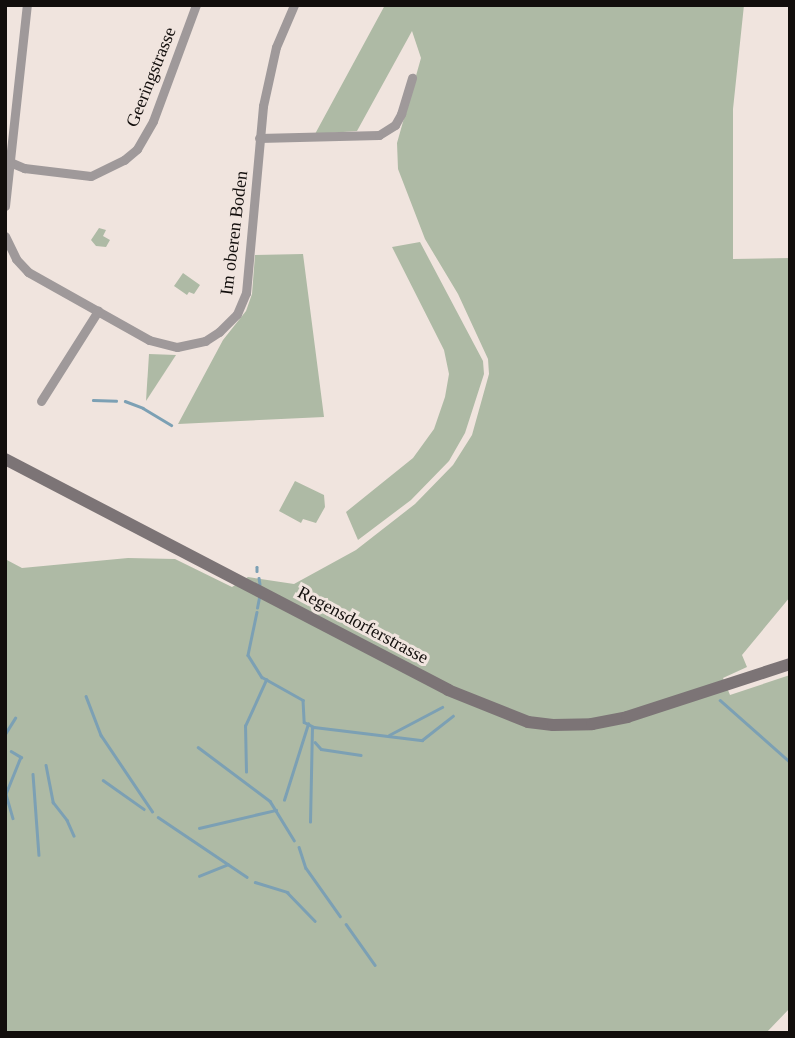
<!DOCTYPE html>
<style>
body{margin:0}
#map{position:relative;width:795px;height:1038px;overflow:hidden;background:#f0e4de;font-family:Georgia,serif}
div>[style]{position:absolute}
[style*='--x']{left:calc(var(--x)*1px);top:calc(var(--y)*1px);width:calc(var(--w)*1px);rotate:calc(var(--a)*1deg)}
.green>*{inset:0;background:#aebaa5}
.stream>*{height:2.5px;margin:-1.25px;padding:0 1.25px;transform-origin:1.25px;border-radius:1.25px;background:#7ca0b4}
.minor>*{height:9px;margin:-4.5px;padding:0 4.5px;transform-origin:4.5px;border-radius:4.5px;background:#9f999a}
.secondary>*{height:12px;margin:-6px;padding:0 6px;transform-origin:6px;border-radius:6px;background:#7c7476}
span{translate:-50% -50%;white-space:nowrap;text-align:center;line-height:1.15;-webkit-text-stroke:6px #f0e4de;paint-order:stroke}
.street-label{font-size:18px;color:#120e0c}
.frame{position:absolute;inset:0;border:7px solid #120e0c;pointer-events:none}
</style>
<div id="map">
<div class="green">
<i style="clip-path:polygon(385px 5px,744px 5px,733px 109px,733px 259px,790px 258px,790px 597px,742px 655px,747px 667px,723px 678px,730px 695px,790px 675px,790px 1008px,766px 1033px,5px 1033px,5px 559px,22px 568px,128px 558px,175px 559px,232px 587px,248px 577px,294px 584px,356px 550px,415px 504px,453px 465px,472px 435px,489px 374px,488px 359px,458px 294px,425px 239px,398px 169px,397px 143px,421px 58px,412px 31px,357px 131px,315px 134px)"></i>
<i style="clip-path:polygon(99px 228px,106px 230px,103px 236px,110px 240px,106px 247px,96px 246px,91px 240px)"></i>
<i style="clip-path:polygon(420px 242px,483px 361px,484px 374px,465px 433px,449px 461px,411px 500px,358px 540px,346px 512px,413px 458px,434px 429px,445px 397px,449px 374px,444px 350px,392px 247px)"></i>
<i style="clip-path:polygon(303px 254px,324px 417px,178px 424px,223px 340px,246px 311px,252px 294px,255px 255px)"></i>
<i style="clip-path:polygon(183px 273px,200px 285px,194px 294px,189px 292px,187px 295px,174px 286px)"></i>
<i style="clip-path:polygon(149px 354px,176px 355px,146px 401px)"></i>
<i style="clip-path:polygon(295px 481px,324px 495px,325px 507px,316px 523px,303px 519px,301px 523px,279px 511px)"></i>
</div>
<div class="stream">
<i style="--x:93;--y:400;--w:23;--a:2"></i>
<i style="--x:125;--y:401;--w:19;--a:21"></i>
<i style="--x:143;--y:408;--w:33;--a:31"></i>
<i style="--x:257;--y:567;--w:4;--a:90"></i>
<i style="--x:259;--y:578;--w:6;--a:81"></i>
<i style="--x:257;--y:608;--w:10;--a:-79"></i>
<i style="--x:257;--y:612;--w:44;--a:101.8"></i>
<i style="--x:248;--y:655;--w:26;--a:58"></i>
<i style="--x:262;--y:677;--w:47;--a:29.3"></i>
<i style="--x:303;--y:700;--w:22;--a:87"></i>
<i style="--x:304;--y:722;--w:11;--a:27"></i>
<i style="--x:314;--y:727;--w:109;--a:6.9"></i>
<i style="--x:422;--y:740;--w:39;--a:-38"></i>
<i style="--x:86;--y:696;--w:42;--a:69"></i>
<i style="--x:101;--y:735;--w:92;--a:56.1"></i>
<i style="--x:720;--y:700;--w:94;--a:41.5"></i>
<i style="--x:5;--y:734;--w:19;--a:-58"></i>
<i style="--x:389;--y:735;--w:60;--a:-27.8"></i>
<i style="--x:315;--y:742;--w:9;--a:49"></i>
<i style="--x:321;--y:749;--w:40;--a:8.5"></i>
<i style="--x:198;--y:747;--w:90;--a:36.9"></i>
<i style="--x:270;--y:801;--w:46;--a:58.4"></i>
<i style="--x:11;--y:751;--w:12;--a:31"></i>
<i style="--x:21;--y:757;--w:40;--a:112"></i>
<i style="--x:6;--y:794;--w:25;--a:74"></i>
<i style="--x:46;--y:765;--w:38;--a:79"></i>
<i style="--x:53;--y:802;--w:23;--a:52"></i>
<i style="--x:67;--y:820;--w:17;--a:66"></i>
<i style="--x:246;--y:772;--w:46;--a:-91.2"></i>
<i style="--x:245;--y:726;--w:51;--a:-65.5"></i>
<i style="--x:33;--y:774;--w:81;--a:85.8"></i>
<i style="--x:103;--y:780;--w:50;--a:35.3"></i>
<i style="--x:284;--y:800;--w:80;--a:-72.5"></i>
<i style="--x:158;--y:817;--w:107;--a:34"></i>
<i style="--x:310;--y:822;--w:94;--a:-88.8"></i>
<i style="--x:199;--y:828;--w:79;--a:-13.2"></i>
<i style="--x:299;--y:847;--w:22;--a:72"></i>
<i style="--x:306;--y:868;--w:59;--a:54.7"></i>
<i style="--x:199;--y:876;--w:31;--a:-22"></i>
<i style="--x:255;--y:882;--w:34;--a:17"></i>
<i style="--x:287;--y:892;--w:40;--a:46"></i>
<i style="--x:346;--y:924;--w:50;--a:54.7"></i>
</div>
<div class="minor">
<i style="--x:259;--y:138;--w:120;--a:-1.4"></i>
<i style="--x:379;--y:135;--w:19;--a:-32"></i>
<i style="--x:395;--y:125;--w:13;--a:-61"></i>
<i style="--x:401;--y:114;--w:38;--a:-73"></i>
<i style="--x:5;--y:160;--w:21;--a:23"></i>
<i style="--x:24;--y:168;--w:67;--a:6.8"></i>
<i style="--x:91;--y:176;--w:37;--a:-26"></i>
<i style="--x:124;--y:160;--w:17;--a:-40"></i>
<i style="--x:137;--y:149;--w:32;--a:-60"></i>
<i style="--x:153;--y:121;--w:124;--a:-69.7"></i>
<i style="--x:5;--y:206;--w:202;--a:-83.8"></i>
<i style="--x:5;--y:236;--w:25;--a:64"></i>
<i style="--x:16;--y:259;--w:18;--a:47"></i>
<i style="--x:28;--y:272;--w:139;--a:29.3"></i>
<i style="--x:149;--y:340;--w:29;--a:14"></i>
<i style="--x:177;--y:347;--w:29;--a:-12"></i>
<i style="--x:205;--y:341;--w:17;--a:-33"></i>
<i style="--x:219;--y:332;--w:25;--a:-45"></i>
<i style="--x:237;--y:314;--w:23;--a:-67"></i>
<i style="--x:246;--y:293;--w:188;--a:-84.8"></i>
<i style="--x:263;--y:106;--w:60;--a:-77.6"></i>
<i style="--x:276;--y:47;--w:46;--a:-66.8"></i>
<i style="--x:41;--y:401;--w:107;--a:-57.7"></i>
</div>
<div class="secondary">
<i style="--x:5;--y:459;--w:500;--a:27.5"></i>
<i style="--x:448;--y:690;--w:86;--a:21.8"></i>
<i style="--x:528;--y:722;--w:25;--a:7"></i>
<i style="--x:553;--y:725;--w:39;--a:-1"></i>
<i style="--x:592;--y:724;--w:36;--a:-11"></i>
<i style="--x:627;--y:717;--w:171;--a:-18"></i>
</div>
<div class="street-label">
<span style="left:151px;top:77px;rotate:-68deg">Geeringstrasse</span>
<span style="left:234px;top:233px;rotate:-83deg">Im oberen Boden</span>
<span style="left:363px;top:625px;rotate:28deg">Regensdorferstrasse</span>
</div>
<div class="frame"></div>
</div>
